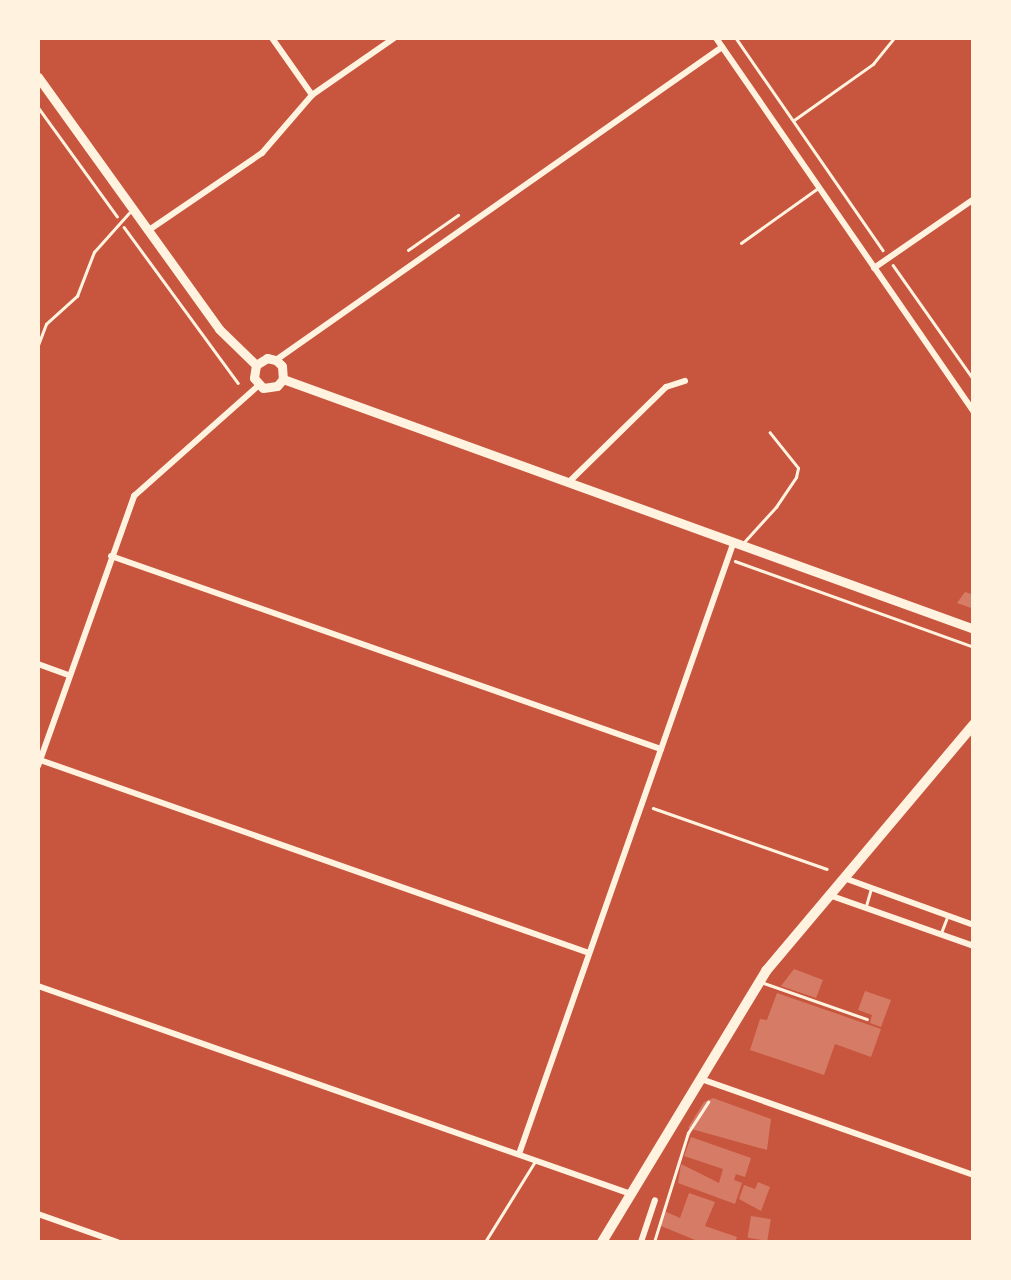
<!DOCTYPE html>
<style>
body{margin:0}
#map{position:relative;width:1011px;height:1280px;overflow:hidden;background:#c8553d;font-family:"Noto Sans",sans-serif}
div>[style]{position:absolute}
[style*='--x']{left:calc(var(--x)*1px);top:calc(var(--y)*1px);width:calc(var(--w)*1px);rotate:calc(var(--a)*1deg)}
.building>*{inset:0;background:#d67c66;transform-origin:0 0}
.path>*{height:2.5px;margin:-1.25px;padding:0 1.25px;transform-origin:1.25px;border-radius:1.25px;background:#fff3e0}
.service>*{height:2.5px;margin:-1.25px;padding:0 1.25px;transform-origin:1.25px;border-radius:1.25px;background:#fff3e0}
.minor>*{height:6px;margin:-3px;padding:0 3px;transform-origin:3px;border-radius:3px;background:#fff3e0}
.secondary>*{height:9px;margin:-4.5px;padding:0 4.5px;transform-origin:4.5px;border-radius:4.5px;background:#fff3e0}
.trunk>*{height:10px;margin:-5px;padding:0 5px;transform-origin:5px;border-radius:5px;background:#fff3e0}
span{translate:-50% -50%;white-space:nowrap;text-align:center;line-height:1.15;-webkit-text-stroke:9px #fff3e0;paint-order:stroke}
.frame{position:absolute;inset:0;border:40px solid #fff3e0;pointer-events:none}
</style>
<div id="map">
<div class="building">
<i style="clip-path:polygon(965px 592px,974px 595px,974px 609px,957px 603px)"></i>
<i style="clip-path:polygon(794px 969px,823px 980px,816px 998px,781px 986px)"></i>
<i style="clip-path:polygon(865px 991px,891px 1000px,881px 1027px,870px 1023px,872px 1015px,858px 1010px)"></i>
<i style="clip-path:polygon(777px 993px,881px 1029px,871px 1057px,835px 1044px,824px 1075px,750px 1050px,760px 1019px,767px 1020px)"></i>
<i style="clip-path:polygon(713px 1098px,771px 1119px,767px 1150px,688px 1128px,704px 1102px)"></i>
<i style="clip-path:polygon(691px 1137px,751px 1158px,745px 1177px,736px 1174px,734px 1180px,742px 1183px,735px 1204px,678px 1183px,681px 1164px,719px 1183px,723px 1169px,684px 1156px)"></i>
<i style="clip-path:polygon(758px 1182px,770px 1187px,761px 1211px,739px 1199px,744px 1185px,755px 1189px)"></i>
<i style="clip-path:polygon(689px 1193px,715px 1202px,705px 1226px,737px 1237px,735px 1242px,700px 1242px,661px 1226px,664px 1211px,680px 1218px)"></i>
<i style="left:751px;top:1216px;width:20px;height:22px;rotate:9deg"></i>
</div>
<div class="path">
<i style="--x:736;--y:38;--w:258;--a:55.3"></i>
<i style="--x:38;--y:107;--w:135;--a:54.1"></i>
<i style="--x:794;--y:120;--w:97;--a:-35.3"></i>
<i style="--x:873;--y:64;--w:33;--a:-51"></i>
<i style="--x:124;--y:227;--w:193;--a:53.8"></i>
<i style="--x:408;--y:250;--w:61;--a:-35"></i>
<i style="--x:893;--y:265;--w:141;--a:54.8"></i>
<i style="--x:735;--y:561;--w:254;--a:19.8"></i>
<i style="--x:653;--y:808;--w:184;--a:19.3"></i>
<i style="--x:654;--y:1242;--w:114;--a:-72.7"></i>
<i style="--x:688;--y:1133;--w:37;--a:-57"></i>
</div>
<div class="service">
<i style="--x:741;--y:243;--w:95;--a:-35.5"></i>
<i style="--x:38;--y:345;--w:22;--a:-69"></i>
<i style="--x:46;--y:324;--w:42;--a:-42.1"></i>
<i style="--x:77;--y:296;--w:47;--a:-68.9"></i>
<i style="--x:94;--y:252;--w:52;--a:-48.1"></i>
<i style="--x:745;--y:541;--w:46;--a:-47.6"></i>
<i style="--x:776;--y:507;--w:36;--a:-56"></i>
<i style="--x:796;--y:477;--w:9;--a:-77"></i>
<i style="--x:798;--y:468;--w:45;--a:-128.7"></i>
<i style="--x:866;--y:906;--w:18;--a:-74"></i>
<i style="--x:941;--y:933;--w:17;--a:-69"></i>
<i style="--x:764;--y:983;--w:109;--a:19.3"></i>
<i style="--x:485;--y:1242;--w:93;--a:-58.2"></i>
</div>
<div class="minor">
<i style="--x:272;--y:38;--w:70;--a:54.9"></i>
<i style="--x:716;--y:38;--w:454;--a:55.4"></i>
<i style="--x:149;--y:230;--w:137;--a:-34.3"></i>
<i style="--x:262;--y:153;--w:77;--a:-49.2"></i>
<i style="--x:312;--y:95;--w:100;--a:-34.8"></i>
<i style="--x:874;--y:268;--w:121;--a:-34.6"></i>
<i style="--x:276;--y:360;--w:545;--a:-35.06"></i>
<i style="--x:569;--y:482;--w:136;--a:-44.4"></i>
<i style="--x:666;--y:387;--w:20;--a:-18"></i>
<i style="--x:111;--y:556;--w:583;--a:19.34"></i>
<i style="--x:38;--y:664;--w:33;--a:20"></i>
<i style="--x:40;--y:760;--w:582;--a:19.37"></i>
<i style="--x:38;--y:766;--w:287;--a:-70.4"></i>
<i style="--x:134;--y:496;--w:167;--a:-41.6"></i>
<i style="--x:844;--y:878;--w:138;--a:19.9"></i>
<i style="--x:829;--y:895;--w:154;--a:19.4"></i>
<i style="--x:38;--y:986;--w:628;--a:19.33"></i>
<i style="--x:701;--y:1079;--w:289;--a:19.4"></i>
<i style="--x:519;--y:1154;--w:646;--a:-70.67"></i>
<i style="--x:38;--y:1214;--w:84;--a:19.5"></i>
<i style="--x:641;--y:1242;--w:44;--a:-71.6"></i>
</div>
<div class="secondary">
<i style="--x:38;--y:77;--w:310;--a:54.3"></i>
<i style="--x:219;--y:329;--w:52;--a:44.2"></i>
<i style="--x:256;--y:365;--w:13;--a:99"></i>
<i style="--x:254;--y:378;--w:13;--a:48"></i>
<i style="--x:263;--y:388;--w:14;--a:-8"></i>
<i style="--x:277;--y:386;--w:9;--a:-49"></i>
<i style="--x:256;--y:365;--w:13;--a:-32"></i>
<i style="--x:267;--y:358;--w:9;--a:13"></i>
<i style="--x:276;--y:360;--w:8;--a:45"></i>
<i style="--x:282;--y:366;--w:13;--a:86"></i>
<i style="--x:283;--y:379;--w:735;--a:19.89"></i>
</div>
<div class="trunk">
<i style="--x:602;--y:1242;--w:317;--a:-58.8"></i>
<i style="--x:766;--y:971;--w:323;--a:-49.9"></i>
</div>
<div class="frame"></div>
</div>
